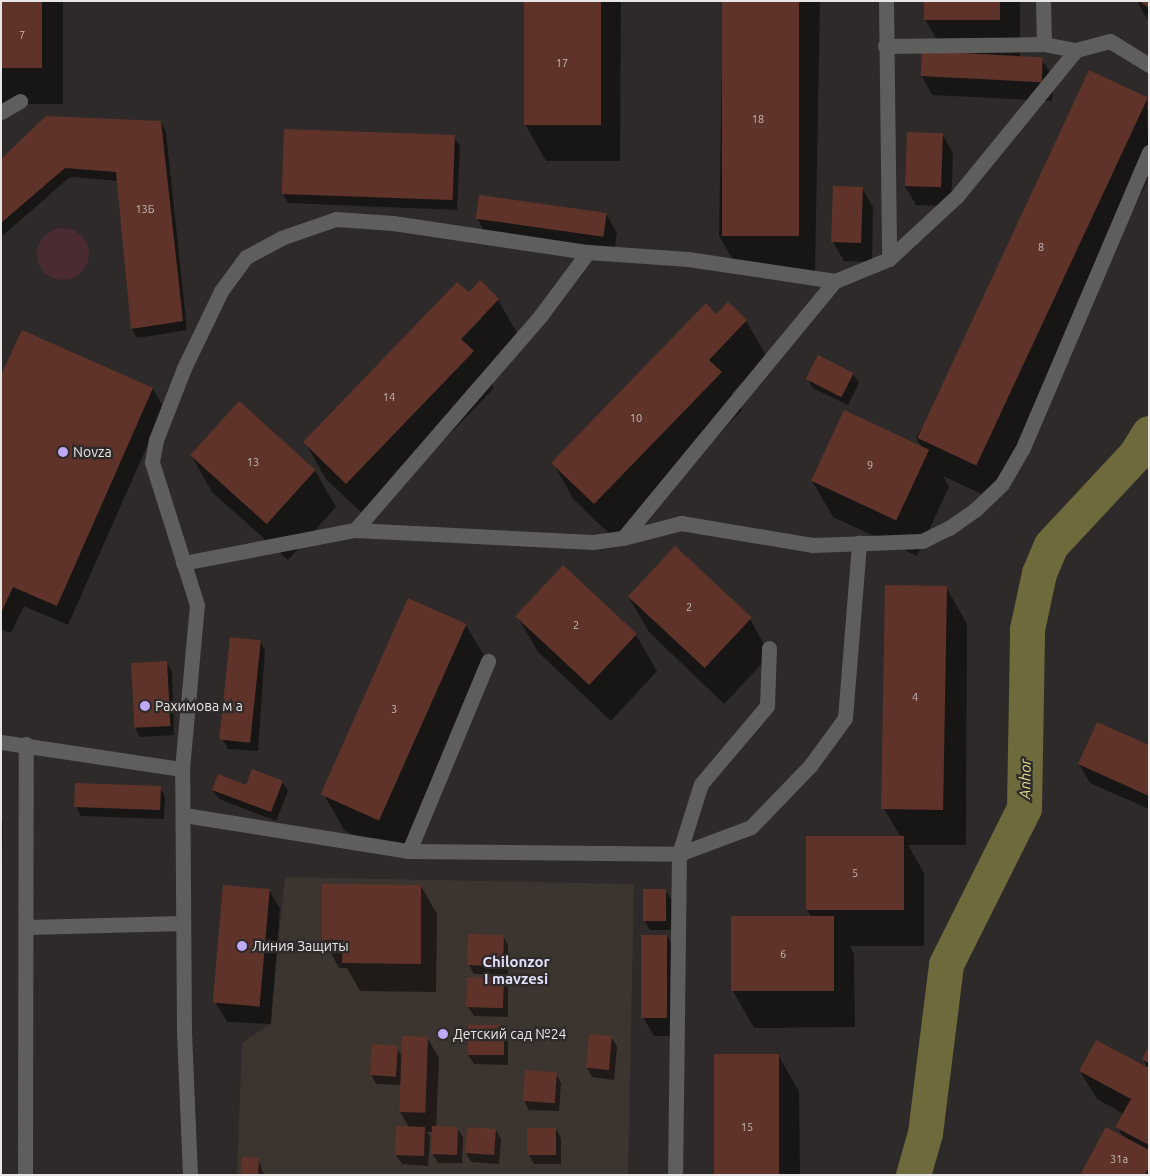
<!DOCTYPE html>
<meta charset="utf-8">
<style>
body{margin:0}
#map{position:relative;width:1150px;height:1176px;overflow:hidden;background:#2d2a29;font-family:Ubuntu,sans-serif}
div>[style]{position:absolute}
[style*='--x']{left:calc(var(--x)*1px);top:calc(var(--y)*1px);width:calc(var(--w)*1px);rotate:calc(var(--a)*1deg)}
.built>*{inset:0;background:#3c342f}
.green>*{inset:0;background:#492b31}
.round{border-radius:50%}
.shadow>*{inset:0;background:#0007;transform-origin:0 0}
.canal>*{height:35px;margin:-17.5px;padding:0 17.5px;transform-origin:17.5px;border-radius:17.5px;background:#6e6a3b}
.building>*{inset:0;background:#5f332a;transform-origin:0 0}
.minor>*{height:15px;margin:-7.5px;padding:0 7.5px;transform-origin:7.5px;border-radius:7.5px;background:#5e5e5c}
.dots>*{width:14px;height:14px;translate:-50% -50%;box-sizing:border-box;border:2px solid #2d2a29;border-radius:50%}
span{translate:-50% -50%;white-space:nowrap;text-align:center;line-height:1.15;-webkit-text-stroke:4.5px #2d2a29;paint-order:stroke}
.number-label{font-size:11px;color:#c6b9b6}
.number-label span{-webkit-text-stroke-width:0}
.poi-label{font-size:14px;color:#e8e6e5}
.left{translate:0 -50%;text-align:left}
.water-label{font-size:15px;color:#e2dc90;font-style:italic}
.neighbourhood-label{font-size:15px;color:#e4defb;font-weight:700}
.frame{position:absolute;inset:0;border:2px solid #e8e6e5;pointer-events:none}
</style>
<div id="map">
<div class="built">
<i style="clip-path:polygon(285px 877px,634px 884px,628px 1175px,237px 1175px,242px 1043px,270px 1024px)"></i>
</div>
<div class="green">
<i class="round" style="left:37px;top:228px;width:52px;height:52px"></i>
</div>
<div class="shadow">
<i style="left:1px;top:1px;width:62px;height:103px"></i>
<i style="clip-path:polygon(526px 1px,621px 1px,620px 161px,546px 161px,525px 124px)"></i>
<i style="clip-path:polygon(723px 1px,820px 1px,815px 273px,740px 272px,719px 236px)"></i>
<i style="clip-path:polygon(925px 1px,1020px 1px,1020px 58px,1042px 60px,1054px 79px,1052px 101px,932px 95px,921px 75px,945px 54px,925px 19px)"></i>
<i style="clip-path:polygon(1137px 1px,1149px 1px,1149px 18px,1146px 17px)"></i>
<i style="clip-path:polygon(1147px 99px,1149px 177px,994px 500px,943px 476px,949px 487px,917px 556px,833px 517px,812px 481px,922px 448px,916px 437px)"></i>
<i style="clip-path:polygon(161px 122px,166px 132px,187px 330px,137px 338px,132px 329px,118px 181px,70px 177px,1px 237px,1px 160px)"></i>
<i style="clip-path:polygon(942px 134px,953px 153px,951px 206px,916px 205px,905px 186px)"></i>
<i style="clip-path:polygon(454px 137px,460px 146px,457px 210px,288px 203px,283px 194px)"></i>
<i style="clip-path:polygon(862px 188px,873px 207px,872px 262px,844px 261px,833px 242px)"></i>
<i style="clip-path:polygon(606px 214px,617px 233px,614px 255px,488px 238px,477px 218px)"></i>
<i style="clip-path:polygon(evenodd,480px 282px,498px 300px,519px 336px,485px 372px,494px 388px,368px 519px,326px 479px,305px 442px,480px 282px,479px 318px,482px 318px,457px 344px,456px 343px,479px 318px)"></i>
<i style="clip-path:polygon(717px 315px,746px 321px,767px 357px,732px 393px,742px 410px,616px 540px,574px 500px,553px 463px)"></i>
<i style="clip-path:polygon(22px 331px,153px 389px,164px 408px,68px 625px,24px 606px,11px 633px,1px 629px,1px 377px)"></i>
<i style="clip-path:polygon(853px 374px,859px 383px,848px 405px,813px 388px,808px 379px)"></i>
<i style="clip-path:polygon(191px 455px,315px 471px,336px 507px,288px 560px,212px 492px)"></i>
<i style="clip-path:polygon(563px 567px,636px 635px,657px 671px,611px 721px,538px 652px,517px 616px)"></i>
<i style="clip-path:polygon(946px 587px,967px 624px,966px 845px,908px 845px,924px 873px,924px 946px,850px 946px,854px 954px,855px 1027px,754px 1028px,733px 991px,812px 918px,807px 910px,901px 837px,884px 809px)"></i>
<i style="clip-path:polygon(628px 596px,750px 619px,770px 655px,724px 704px,649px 632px)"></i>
<i style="clip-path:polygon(466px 625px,487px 661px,401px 856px,345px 831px,324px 795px)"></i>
<i style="clip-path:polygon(260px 641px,265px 650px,258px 751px,228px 749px,223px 740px)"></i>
<i style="clip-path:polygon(166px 662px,172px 671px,174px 735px,140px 737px,135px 728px)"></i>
<i style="clip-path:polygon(1149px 747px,1149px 809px,1090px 783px,1079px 764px)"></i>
<i style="clip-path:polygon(282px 782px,288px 791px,276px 821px,219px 799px,213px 790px)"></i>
<i style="clip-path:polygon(160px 787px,165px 797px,164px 819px,81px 816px,76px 807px)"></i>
<i style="clip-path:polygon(1px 819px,3px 823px,1px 903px)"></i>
<i style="clip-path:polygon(421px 886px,437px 914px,436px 992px,360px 991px,347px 968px,339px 968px,323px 939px)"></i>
<i style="clip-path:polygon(269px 890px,280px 909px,271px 1024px,227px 1022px,216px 1003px)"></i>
<i style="clip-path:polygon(644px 890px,665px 890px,671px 899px,672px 930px,650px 930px,645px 921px)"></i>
<i style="clip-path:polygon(503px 936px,508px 945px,508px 974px,474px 974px,469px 965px)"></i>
<i style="clip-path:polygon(667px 936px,678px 955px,678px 1036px,654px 1036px,643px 1017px)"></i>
<i style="clip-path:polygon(469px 978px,503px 979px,508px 988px,508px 1017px,474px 1016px,468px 1007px)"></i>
<i style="clip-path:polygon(503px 1026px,508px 1036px,508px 1065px,474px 1064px,468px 1055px)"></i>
<i style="clip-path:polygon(612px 1038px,617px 1047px,614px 1080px,592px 1077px,587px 1068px)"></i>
<i style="clip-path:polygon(428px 1039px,439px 1058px,436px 1128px,457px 1128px,463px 1137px,462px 1163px,438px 1163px,432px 1153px,433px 1132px,427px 1132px,430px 1137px,428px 1166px,402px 1164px,396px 1155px,398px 1127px,409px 1127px,400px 1112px,401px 1085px,376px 1084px,371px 1074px,397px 1048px,402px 1057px)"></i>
<i style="clip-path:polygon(1149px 1048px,1149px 1070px,1143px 1060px)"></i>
<i style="clip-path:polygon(778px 1055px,799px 1091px,800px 1175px,717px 1175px)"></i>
<i style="clip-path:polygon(1149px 1070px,1149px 1175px,1082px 1175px,1123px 1137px,1117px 1127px,1124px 1114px,1097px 1099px,1080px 1071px)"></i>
<i style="clip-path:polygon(556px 1073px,561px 1083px,559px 1111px,529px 1110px,524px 1101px)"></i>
<i style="clip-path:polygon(528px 1129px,556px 1129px,561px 1138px,561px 1164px,534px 1164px,529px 1155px)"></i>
<i style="clip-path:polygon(496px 1130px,501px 1139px,499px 1164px,471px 1162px,466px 1153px)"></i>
<i style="clip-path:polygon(258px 1159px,264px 1175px,243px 1175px)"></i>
</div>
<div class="canal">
<i style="--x:913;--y:1175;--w:44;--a:-74.1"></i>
<i style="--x:925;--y:1133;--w:170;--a:-82.9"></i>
<i style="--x:946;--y:964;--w:174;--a:-63.4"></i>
<i style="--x:1024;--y:808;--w:179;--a:-89"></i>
<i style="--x:1027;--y:629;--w:57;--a:-77.9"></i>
<i style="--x:1039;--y:573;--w:30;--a:-67"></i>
<i style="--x:1051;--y:545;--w:123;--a:-47"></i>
<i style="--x:1135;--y:455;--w:26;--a:-58"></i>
</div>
<div class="building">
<i style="left:1px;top:1px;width:41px;height:67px"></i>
<i style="left:524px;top:1px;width:77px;height:124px"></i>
<i style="left:722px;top:1px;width:77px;height:235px"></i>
<i style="left:924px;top:1px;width:76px;height:19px"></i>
<i style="clip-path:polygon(1139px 1px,1149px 1px,1149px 8px)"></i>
<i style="left:922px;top:51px;width:121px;height:25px;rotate:3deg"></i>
<i style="left:1089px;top:70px;width:65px;height:406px;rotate:25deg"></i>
<i style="clip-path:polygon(46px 116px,161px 121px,183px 321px,131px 329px,116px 172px,65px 168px,1px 223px,1px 159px)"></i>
<i style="left:284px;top:129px;width:171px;height:65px;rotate:2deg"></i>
<i style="left:907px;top:132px;width:36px;height:54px;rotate:2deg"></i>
<i style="left:833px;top:186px;width:30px;height:56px;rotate:2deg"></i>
<i style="left:479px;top:195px;width:129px;height:24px;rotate:8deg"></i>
<i style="clip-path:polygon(480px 280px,499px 299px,461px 339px,474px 351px,346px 484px,303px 442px,457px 282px,469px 292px)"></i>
<i style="clip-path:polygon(728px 302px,747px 320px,709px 360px,722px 372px,594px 504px,551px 463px,706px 303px,716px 314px)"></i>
<i style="clip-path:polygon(22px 330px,153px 388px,57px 606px,13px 587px,1px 613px,1px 375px)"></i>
<i style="left:818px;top:355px;width:40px;height:27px;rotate:27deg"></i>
<i style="left:239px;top:401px;width:103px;height:73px;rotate:42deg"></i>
<i style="left:844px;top:410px;width:94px;height:78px;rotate:25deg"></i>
<i style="left:675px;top:546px;width:105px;height:69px;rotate:43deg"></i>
<i style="left:563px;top:565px;width:101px;height:70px;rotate:43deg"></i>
<i style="left:885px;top:585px;width:62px;height:224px;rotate:1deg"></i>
<i style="left:408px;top:598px;width:64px;height:215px;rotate:24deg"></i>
<i style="left:230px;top:637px;width:31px;height:103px;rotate:6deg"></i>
<i style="left:167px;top:661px;width:65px;height:36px;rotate:87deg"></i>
<i style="clip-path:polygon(1097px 722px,1149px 745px,1149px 796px,1078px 764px)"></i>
<i style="clip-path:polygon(252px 769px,283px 781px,271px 812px,212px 790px,218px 774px,246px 785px)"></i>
<i style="left:75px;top:783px;width:86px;height:24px;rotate:2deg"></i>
<i style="left:806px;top:836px;width:98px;height:74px"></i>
<i style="clip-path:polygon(322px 884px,421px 885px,421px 964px,342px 963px,343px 940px,322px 940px)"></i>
<i style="left:223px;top:885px;width:47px;height:118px;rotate:5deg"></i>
<i style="left:643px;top:889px;width:23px;height:32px"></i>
<i style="left:834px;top:916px;width:75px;height:103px;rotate:90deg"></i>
<i style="left:468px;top:934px;width:36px;height:31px;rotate:2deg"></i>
<i style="left:641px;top:935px;width:26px;height:83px"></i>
<i style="left:467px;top:977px;width:37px;height:30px;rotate:2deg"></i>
<i style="left:468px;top:1025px;width:36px;height:30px"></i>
<i style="left:589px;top:1034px;width:23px;height:34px;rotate:5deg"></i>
<i style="left:402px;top:1036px;width:26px;height:76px;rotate:2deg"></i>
<i style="clip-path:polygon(1096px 1040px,1149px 1068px,1149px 1145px,1115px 1127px,1131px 1099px,1079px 1071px)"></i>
<i style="left:372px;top:1044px;width:26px;height:31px;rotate:4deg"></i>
<i style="clip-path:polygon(1149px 1045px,1149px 1063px,1142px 1060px)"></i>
<i style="left:779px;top:1054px;width:121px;height:65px;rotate:90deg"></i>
<i style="left:525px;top:1070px;width:32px;height:31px;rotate:4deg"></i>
<i style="left:396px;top:1126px;width:29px;height:29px;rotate:2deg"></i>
<i style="left:432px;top:1126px;width:26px;height:28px;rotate:2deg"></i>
<i style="left:467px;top:1127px;width:29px;height:26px;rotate:4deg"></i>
<i style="clip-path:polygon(1106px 1127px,1149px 1150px,1149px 1168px,1145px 1175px,1080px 1175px)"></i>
<i style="left:527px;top:1128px;width:29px;height:27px"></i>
<i style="left:242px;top:1157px;width:17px;height:18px;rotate:3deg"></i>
</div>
<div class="minor">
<i style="--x:886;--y:1;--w:258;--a:89.3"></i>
<i style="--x:1043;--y:1;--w:43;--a:88.7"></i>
<i style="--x:885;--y:46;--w:159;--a:-0.7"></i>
<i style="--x:1044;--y:44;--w:33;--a:11"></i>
<i style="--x:1076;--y:50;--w:35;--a:-15"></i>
<i style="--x:1110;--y:41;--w:46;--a:31.6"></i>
<i style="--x:1;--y:112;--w:22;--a:-30"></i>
<i style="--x:355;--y:530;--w:284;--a:-49.1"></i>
<i style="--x:541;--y:315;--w:79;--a:-53.3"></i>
<i style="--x:623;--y:538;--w:60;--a:-14.5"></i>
<i style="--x:681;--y:523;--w:134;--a:9.5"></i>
<i style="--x:813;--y:545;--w:109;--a:-2.1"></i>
<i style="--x:922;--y:541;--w:30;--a:-26"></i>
<i style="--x:949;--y:528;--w:32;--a:-35"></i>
<i style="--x:975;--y:510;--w:37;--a:-44"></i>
<i style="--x:1002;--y:484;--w:39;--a:-60"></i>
<i style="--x:1022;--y:450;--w:324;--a:-66.9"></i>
<i style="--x:183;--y:563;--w:175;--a:-10.9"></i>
<i style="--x:355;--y:530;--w:238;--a:2.9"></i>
<i style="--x:593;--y:542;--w:30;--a:-8"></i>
<i style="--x:623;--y:538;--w:333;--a:-50.5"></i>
<i style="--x:1;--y:742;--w:183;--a:8.5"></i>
<i style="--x:184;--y:815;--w:228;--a:9.1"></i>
<i style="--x:409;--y:851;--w:270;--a:0.6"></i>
<i style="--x:679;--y:854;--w:321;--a:90.7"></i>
<i style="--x:409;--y:851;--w:206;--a:-67.4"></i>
<i style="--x:679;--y:854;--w:77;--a:-20.6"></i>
<i style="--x:751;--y:827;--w:85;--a:-46"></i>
<i style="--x:810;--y:766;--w:59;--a:-53.9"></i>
<i style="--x:845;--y:718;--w:176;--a:-85.4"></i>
<i style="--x:679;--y:854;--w:73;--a:-72.6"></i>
<i style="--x:701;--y:784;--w:102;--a:-49.8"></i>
<i style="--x:767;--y:706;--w:58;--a:-88"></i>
<i style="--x:28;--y:927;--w:155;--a:-1.5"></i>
<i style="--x:25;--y:1175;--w:431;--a:-89.9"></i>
<i style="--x:190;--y:1175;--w:145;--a:-92.4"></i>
<i style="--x:184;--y:1030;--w:261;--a:-90.4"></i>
<i style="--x:182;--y:769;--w:165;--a:-84.8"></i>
<i style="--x:197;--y:605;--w:150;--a:-107.5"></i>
<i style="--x:152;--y:462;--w:22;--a:-80"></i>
<i style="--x:156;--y:440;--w:77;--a:-68.7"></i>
<i style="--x:184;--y:368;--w:85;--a:-64.3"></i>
<i style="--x:221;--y:291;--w:42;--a:-53.7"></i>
<i style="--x:246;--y:257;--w:40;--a:-28"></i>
<i style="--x:281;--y:238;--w:58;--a:-19.1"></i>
<i style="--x:336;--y:219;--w:57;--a:4"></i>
<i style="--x:393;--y:223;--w:197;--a:8.5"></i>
<i style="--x:588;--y:252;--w:100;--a:4"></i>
<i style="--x:688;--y:259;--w:149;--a:8.5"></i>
<i style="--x:835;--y:281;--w:58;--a:-22.2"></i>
<i style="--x:889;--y:259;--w:93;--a:-42.8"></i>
<i style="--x:957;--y:196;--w:188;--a:-50.8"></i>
</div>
<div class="dots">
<i style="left:63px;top:452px;background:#bda9f5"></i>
<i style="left:145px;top:706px;background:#bda9f5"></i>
<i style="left:242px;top:946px;background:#bda9f5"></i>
<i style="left:443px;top:1034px;background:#bda9f5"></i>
</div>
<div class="number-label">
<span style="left:22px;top:35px">7</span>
<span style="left:562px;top:63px">17</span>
<span style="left:758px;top:119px">18</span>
<span style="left:145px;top:209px">13Б</span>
<span style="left:1041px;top:247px">8</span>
<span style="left:389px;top:397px">14</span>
<span style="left:636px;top:418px">10</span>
<span style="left:253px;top:462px">13</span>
<span style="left:870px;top:465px">9</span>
<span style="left:689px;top:607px">2</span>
<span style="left:576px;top:625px">2</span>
<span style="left:915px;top:697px">4</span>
<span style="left:394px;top:709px">3</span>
<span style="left:855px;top:873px">5</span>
<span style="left:783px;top:954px">6</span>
<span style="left:747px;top:1127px">15</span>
<span style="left:1119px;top:1159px">31a</span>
</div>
<div class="poi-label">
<span class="left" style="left:73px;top:452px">Novza</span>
<span class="left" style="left:155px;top:706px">Рахимова м а</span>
<span class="left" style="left:252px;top:946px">Линия Защиты</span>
<span class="left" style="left:453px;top:1034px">Детский сад №24</span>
</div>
<div class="water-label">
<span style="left:1025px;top:779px;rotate:-89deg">Anhor</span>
</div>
<div class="neighbourhood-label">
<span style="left:516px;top:970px">Chilonzor<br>I mavzesi</span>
</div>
<div class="frame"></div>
</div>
